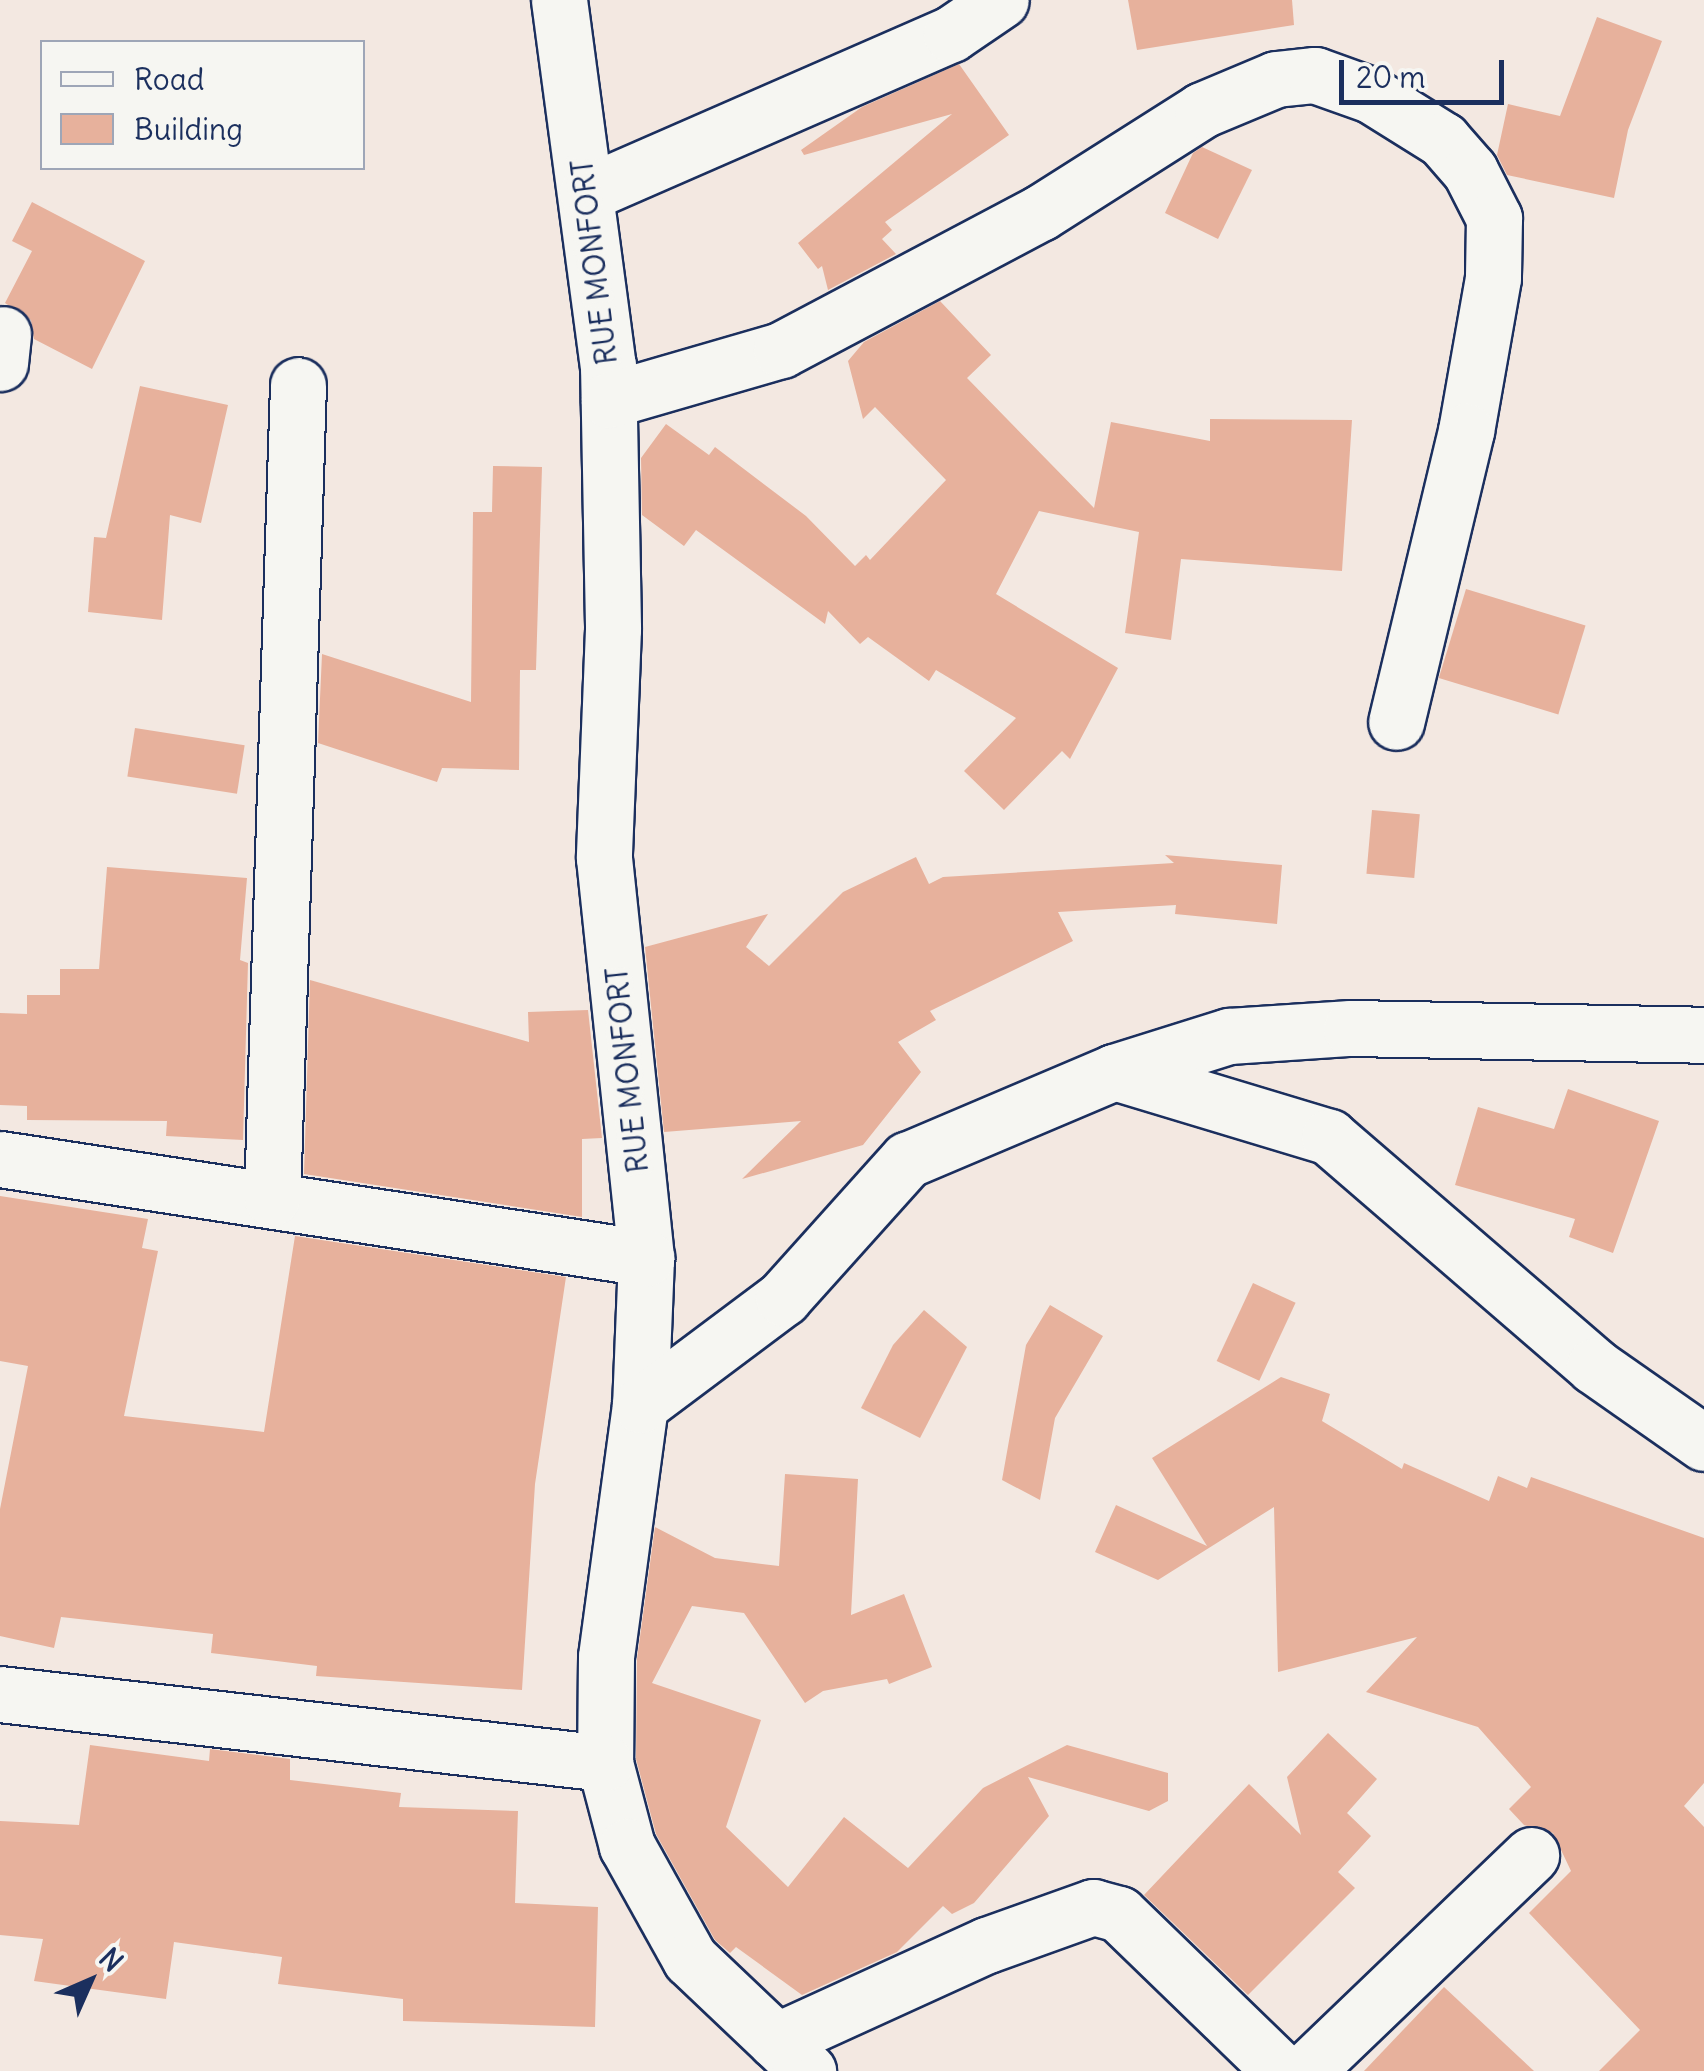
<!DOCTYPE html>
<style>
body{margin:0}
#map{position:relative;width:1704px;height:2071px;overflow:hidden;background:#f3e8e1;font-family:Delius,sans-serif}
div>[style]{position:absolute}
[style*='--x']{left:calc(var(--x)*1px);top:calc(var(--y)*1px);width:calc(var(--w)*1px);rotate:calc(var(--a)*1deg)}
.building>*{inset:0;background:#e7b19c;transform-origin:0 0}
.roads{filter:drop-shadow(2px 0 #1b2f5e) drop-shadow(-2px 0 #1b2f5e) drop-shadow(0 2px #1b2f5e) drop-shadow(0 -2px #1b2f5e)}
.minor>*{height:55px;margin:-27.5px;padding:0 27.5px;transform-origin:27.5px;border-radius:27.5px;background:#f6f6f2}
span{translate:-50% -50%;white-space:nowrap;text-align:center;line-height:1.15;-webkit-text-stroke:10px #f6f6f2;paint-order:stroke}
.street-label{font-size:30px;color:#1b2f5e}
.legend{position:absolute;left:40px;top:40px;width:325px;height:130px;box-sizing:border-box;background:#f6f6f2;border:2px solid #9ea6b7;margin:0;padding:12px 18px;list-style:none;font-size:30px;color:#1b2f5e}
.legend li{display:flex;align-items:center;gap:20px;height:50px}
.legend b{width:50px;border:2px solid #9ea6b7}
.north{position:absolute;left:40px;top:1931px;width:100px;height:100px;-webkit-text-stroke:8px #f6f6f2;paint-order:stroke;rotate:45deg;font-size:28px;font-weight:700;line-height:40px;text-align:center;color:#1b2f5e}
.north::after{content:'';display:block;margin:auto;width:35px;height:45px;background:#1b2f5e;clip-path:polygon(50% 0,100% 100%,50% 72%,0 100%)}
.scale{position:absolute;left:1339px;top:60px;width:165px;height:45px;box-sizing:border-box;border:5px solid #1b2f5e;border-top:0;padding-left:12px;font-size:30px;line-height:35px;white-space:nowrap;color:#1b2f5e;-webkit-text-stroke:8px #f6f6f2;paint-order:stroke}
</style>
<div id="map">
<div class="building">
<i style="clip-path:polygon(1128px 0,1292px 0,1294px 25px,1137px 50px)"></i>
<i style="clip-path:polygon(1597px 17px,1662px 41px,1628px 130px,1614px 198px,1507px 175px,1497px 155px,1508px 104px,1560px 116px)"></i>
<i style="clip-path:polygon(959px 64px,1009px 135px,885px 222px,892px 230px,882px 239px,896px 254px,828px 290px,822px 266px,818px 269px,798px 243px,952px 114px,804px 155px,801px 150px,862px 107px)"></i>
<i style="clip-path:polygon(1202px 147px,1252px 170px,1218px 239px,1165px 213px,1193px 153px)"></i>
<i style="clip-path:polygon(32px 202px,145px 261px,92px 369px,34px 339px,31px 320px,5px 303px,32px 251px,12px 241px)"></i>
<i style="clip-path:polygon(940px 301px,991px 355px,967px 378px,1094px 508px,1111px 422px,1210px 441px,1210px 419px,1352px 420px,1342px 571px,1181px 559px,1171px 640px,1125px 633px,1139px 532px,1039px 511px,996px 594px,1118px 668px,1070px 759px,1062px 751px,1004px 810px,964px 771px,1016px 718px,936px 670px,929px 681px,868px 637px,860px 644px,828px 611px,825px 624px,696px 530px,684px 546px,642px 515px,641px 458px,666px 424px,709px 455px,715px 447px,806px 516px,855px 566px,866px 555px,870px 560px,946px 480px,875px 407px,863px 419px,848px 361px,864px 342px)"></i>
<i style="clip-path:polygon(140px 386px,228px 405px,201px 523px,170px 515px,162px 620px,88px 612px,94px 537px,106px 538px)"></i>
<i style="clip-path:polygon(493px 466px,542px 467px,536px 670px,520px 670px,519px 770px,442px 768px,437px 782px,318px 743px,322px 654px,471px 702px,473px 512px,492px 512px)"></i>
<i style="left:1466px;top:589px;width:125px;height:93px;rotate:17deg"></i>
<i style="left:135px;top:728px;width:111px;height:49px;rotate:9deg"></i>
<i style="left:1372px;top:810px;width:48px;height:64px;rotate:5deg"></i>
<i style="clip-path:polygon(1165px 855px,1282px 865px,1277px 924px,1175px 914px,1176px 905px,1058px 912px,1073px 941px,930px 1011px,936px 1020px,898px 1042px,921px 1072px,863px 1145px,742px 1179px,801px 1121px,664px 1132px,645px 947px,768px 914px,746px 947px,769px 966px,843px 892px,916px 857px,929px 884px,943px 877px,1174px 863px)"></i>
<i style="clip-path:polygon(107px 867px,247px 878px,240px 960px,248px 963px,243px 1140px,166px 1136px,167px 1121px,27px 1120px,27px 1106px,0 1105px,0 1013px,27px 1014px,27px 995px,60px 995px,60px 969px,99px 969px)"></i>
<i style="clip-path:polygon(310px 980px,529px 1042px,528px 1012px,588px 1010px,602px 1138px,582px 1139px,582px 1217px,304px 1174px)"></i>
<i style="clip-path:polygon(1568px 1089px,1659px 1121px,1613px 1253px,1569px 1237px,1575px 1219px,1455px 1185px,1478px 1107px,1554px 1129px)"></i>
<i style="clip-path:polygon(0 1196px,148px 1219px,142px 1248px,158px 1251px,124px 1416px,264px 1432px,295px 1236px,566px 1277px,535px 1484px,522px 1690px,316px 1676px,317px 1666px,211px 1653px,213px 1634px,61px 1617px,54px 1648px,0 1636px,0 1509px,28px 1366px,0 1361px)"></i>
<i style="left:1253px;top:1283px;width:47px;height:86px;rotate:25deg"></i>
<i style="clip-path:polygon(1050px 1305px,1103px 1336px,1055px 1418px,1040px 1500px,1002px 1480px,1026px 1345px)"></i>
<i style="clip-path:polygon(924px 1310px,967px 1347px,920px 1438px,861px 1408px,893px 1345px)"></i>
<i style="clip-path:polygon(1281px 1377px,1330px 1394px,1322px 1421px,1402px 1469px,1404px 1463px,1489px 1501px,1498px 1476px,1527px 1488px,1531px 1477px,1704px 1538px,1704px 1783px,1684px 1806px,1704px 1827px,1704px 2071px,1599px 2071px,1640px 2030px,1529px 1913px,1571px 1871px,1553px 1833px,1524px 1825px,1509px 1809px,1531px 1787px,1478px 1727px,1366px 1692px,1417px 1637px,1278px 1672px,1274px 1507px,1158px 1580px,1095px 1552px,1116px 1505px,1207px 1546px,1152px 1458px)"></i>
<i style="clip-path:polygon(785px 1474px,858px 1479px,851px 1615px,904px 1594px,932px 1667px,889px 1684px,887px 1679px,823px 1691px,805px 1703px,744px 1613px,692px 1606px,652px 1683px,761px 1720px,726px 1827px,788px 1887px,844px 1817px,908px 1868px,983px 1788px,1067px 1745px,1168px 1773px,1168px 1801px,1149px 1811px,1028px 1777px,1049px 1816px,974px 1903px,952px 1914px,943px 1906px,897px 1952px,802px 1995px,736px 1947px,730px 1953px,715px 1940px,656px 1834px,636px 1759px,637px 1659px,655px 1527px,715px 1558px,779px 1566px)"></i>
<i style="clip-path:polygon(1328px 1733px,1377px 1779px,1347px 1813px,1371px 1836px,1338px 1872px,1355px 1888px,1248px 1995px,1144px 1895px,1249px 1784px,1301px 1835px,1287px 1777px)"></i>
<i style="clip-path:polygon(90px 1745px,209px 1761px,210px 1749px,290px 1759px,290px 1780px,401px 1793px,399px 1807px,518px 1811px,515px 1903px,598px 1907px,595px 2027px,403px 2021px,403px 1999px,278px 1984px,282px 1957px,174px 1942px,166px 1999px,34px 1981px,43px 1939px,0 1935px,0 1821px,79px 1825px)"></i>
<i style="clip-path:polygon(1444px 1987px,1534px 2071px,1364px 2071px)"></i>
</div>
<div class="roads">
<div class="minor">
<i style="--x:559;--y:0;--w:368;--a:82.4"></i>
<i style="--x:608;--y:365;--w:264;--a:88.9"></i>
<i style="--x:613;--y:629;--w:229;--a:92.3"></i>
<i style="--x:604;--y:858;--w:402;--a:84"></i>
<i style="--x:646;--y:1258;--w:147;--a:92.3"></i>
<i style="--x:640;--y:1405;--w:254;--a:97.7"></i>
<i style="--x:606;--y:1657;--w:106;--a:90.5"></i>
<i style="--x:605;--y:1763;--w:86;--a:75.2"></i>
<i style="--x:627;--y:1846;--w:129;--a:60.9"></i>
<i style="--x:690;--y:1959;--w:163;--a:43.5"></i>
<i style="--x:587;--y:193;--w:397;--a:-23.6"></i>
<i style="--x:951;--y:34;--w:60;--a:-34.2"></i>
<i style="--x:0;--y:363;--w:29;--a:-84"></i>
<i style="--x:609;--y:400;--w:179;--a:-16.2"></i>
<i style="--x:781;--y:350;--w:293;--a:-27.9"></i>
<i style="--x:1040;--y:213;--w:192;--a:-32.4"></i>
<i style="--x:1202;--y:110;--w:80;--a:-22.7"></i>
<i style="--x:1276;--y:79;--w:39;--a:-6"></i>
<i style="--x:1315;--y:75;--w:59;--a:19.7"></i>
<i style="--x:1371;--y:95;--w:85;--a:32"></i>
<i style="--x:1443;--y:140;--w:41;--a:48.9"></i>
<i style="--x:1470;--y:171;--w:53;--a:62.9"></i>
<i style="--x:1494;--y:218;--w:60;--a:91"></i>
<i style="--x:1493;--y:278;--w:155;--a:100"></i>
<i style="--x:1466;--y:431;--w:299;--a:103.5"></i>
<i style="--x:1114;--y:1072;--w:121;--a:-17.4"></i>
<i style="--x:1229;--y:1036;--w:122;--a:-3.8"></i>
<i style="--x:1351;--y:1028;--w:353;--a:1.1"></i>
<i style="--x:0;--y:1159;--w:654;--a:8.71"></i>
<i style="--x:272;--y:1198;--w:813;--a:-88.17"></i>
<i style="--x:640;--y:1405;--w:179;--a:-36.8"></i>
<i style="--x:783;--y:1298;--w:186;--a:-48.1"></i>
<i style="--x:907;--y:1160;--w:225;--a:-23"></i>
<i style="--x:1114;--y:1072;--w:225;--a:16.8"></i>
<i style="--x:1329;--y:1137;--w:350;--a:40.8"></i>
<i style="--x:1594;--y:1366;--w:134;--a:35"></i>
<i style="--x:0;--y:1694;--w:609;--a:6.51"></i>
<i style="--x:776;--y:2041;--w:232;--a:-24.5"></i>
<i style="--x:987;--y:1945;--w:113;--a:-19.7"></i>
<i style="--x:1093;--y:1907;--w:27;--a:15"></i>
<i style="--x:1119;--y:1914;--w:226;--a:44.1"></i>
<i style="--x:1306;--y:2071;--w:312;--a:-43.8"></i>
</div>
</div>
<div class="street-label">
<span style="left:594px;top:262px;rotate:-97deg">RUE MONFORT</span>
<span style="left:627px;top:1070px;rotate:-96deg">RUE MONFORT</span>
</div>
<ul class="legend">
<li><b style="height:12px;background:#f6f6f2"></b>Road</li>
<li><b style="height:28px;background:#e7b19c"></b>Building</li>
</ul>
<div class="north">N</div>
<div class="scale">20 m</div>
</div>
